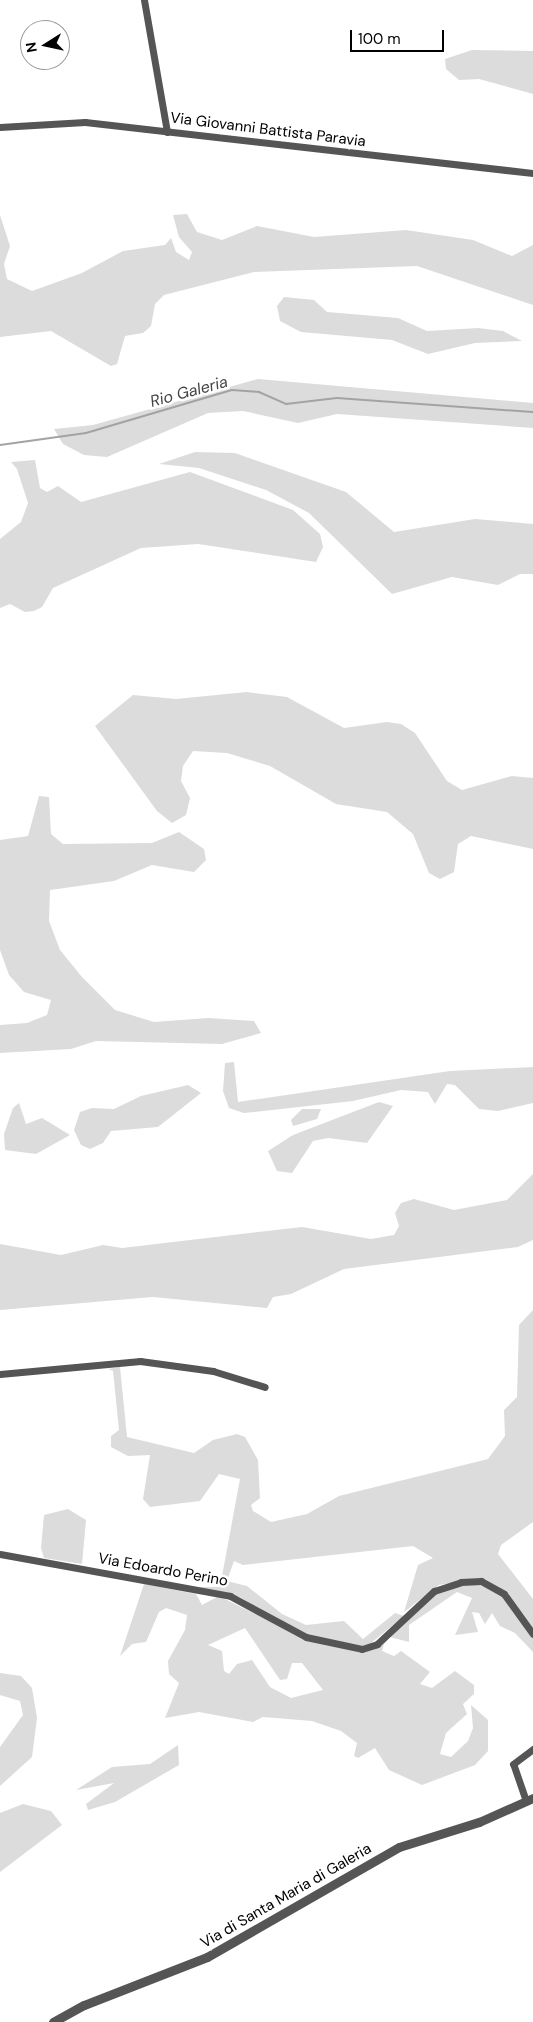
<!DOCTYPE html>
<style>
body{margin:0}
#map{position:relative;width:533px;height:2022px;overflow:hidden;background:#fff;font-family:"DM Sans",sans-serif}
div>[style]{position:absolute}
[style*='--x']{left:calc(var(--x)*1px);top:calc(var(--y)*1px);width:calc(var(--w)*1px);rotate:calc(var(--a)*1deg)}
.green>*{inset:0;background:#dcdcdc}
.stream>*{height:2px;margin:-1px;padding:0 1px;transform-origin:1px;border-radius:1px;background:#a3a3a3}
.minor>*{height:7px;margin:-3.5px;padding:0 3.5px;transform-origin:3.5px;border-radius:3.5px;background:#555}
.tertiary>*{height:9px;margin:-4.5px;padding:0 4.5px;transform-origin:4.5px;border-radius:4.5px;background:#555}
span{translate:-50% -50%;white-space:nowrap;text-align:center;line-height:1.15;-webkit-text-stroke:5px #fff;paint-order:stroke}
.street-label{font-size:15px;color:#000}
.water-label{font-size:16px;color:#444;font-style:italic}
.north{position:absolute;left:20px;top:20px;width:50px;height:50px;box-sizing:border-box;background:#fff;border:1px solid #999;border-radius:50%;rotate:260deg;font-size:14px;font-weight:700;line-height:20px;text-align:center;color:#000}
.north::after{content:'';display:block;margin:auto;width:18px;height:22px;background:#000;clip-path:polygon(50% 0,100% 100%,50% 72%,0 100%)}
.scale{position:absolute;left:350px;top:30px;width:94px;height:22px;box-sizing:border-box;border:2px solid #000;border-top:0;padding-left:6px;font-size:15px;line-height:18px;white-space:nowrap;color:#000;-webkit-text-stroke:4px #fff;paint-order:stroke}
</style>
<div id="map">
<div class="green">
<i style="clip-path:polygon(472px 50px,533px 51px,533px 94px,479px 79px,459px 80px,446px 69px,445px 59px)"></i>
<i style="clip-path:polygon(187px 214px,197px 232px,222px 240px,257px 226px,314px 237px,406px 230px,473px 240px,512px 256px,533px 245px,533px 305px,417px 266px,254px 272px,164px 295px,155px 304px,151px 326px,143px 333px,125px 336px,117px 364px,111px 366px,51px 331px,0 337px,0 215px,10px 246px,4px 264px,7px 279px,32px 291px,82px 273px,123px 251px,165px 245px,171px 238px,176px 252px,189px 260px,192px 252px,179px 237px,173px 215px)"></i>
<i style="clip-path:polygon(284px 297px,314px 300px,327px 312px,398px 318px,427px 331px,478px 328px,503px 331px,522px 341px,475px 343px,428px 354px,392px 340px,301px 332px,280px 321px,277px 306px)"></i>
<i style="clip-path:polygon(258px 379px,533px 403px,533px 428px,337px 414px,298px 423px,243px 411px,208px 413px,107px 457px,84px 455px,63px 444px,54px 429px,93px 425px)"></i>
<i style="clip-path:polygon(195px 452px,235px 453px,346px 492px,394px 532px,475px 519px,533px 524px,533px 574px,520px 574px,498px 585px,452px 577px,392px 594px,309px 513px,266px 490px,199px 468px,159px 464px)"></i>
<i style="clip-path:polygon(35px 460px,40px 488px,47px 492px,58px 486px,81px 502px,190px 472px,293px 510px,320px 534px,323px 547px,316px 562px,198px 544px,141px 548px,53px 588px,42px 607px,34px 611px,25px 612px,10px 604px,0 608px,0 539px,21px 522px,28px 503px,17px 469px,11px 462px)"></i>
<i style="clip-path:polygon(247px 692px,287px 697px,344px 728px,387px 722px,401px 724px,415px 733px,447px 781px,462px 790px,512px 776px,533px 778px,533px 849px,471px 836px,458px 844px,454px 872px,440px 879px,429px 873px,413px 834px,387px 812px,336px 804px,270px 766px,227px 753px,193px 751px,183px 766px,181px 781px,190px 798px,186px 815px,172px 823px,157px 811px,95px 726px,133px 695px,176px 699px)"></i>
<i style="clip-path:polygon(39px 796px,49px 797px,51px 834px,63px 844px,152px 843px,179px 832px,204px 849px,206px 860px,194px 872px,152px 865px,114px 881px,50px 890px,49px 921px,60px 950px,82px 977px,115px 1010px,154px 1022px,208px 1018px,254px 1021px,261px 1033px,222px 1044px,96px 1041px,71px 1049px,0 1053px,0 1025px,27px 1023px,47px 1015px,51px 1000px,24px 992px,9px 975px,0 950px,0 840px,28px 836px)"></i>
<i style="clip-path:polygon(234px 1062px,238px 1102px,450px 1071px,533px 1067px,533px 1103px,498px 1111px,479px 1109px,455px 1085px,447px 1084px,435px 1104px,428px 1092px,401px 1090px,353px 1101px,244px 1113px,229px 1108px,223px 1091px,225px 1063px)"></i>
<i style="clip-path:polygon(188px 1085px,201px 1093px,158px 1127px,111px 1131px,103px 1143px,90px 1149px,81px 1145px,74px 1130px,80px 1112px,92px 1108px,114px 1109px,141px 1096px)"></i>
<i style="clip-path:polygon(379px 1102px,393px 1106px,367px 1143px,328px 1138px,313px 1141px,292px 1173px,277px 1171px,268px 1151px,293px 1135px)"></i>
<i style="clip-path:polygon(19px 1103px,26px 1124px,42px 1118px,70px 1135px,36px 1154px,5px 1150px,4px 1134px,13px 1108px)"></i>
<i style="clip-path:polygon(302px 1109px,321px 1109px,317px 1119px,293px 1126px,291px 1120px)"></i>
<i style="clip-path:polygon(533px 1174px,533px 1240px,518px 1247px,344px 1269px,291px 1294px,273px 1297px,267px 1308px,153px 1297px,0 1310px,0 1244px,61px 1255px,103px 1245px,122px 1248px,302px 1227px,371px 1239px,394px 1235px,399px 1226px,395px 1213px,401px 1203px,414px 1199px,454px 1210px,507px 1200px)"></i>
<i style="clip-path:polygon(533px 1310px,533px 1522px,501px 1545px,498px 1554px,533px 1599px,533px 1630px,500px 1589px,478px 1579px,439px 1585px,404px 1612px,418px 1565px,433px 1558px,413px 1546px,243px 1565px,234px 1561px,227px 1581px,247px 1586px,282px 1614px,306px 1625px,344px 1621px,363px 1639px,395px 1613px,404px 1616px,365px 1648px,299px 1632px,240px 1597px,199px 1587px,220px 1587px,240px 1479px,219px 1474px,200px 1501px,150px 1507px,143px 1499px,150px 1455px,128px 1456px,111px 1447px,111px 1436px,119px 1430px,113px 1371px,108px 1369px,120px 1367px,127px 1437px,194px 1453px,213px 1440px,237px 1434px,245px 1437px,258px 1460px,260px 1498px,251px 1505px,253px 1511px,271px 1522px,307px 1514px,339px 1496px,488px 1459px,505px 1436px,504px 1410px,517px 1397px,519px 1325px)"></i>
<i style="clip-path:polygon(68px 1509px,86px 1520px,82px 1564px,44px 1558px,41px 1548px,44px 1515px)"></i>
<i style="clip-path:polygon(evenodd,478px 1583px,502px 1594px,533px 1636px,533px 1652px,515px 1633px,500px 1626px,492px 1613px,485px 1624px,479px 1613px,472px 1612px,478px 1632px,455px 1635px,472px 1598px,457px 1592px,409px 1625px,409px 1642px,390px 1637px,384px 1644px,382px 1651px,394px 1656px,401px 1651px,430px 1672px,420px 1684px,432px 1688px,455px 1671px,474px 1685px,474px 1694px,463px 1704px,467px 1714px,446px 1733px,440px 1754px,451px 1757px,468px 1741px,473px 1728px,471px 1705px,488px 1720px,488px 1751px,475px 1765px,422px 1785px,389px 1770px,375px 1748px,358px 1758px,354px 1756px,357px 1743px,341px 1731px,312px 1721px,263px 1717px,253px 1722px,199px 1712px,165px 1718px,179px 1683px,169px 1674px,168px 1661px,185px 1630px,187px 1615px,166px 1608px,159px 1612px,146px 1642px,132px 1644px,120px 1656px,144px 1584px,196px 1594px,202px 1605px,219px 1596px,305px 1639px,365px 1652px,376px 1648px,434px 1592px,478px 1583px,245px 1628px,280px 1680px,287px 1679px,292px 1663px,302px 1663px,323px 1690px,291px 1698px,270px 1687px,252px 1660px,237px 1664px,229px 1674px,224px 1671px,222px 1651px,208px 1645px,245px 1628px)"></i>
<i style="clip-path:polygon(0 1673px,21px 1676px,32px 1688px,37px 1718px,32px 1757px,0 1786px,0 1747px,23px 1715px,20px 1701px,0 1695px)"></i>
<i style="clip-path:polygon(178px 1745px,179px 1765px,115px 1802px,88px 1810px,86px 1804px,114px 1783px,76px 1790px,112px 1767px,150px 1764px)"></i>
<i style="clip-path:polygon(23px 1804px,51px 1811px,62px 1825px,0 1872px,0 1813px)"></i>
</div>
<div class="stream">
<i style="--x:0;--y:445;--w:87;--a:-7.9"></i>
<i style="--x:86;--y:433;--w:152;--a:-16.4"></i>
<i style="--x:232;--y:390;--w:27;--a:4"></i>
<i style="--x:259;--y:392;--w:30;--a:24"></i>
<i style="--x:286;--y:404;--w:51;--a:-6.7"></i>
<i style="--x:337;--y:398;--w:196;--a:4.1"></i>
</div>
<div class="minor">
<i style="--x:144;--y:0;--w:134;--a:80.1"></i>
<i style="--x:0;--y:127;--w:85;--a:-3.4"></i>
<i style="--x:85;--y:122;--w:451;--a:6.5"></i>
<i style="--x:0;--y:1374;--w:141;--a:-5.3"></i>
<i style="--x:140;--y:1361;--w:74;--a:7.8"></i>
<i style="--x:213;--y:1371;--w:54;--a:17.1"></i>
<i style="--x:0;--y:1554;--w:234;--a:10.3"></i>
<i style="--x:230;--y:1596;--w:86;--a:28.3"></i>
<i style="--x:306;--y:1637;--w:57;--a:12.1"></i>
<i style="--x:362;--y:1649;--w:16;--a:-18"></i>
<i style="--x:377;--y:1644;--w:78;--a:-42.9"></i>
<i style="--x:434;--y:1591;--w:28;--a:-18"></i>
<i style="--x:461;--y:1582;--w:20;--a:-3"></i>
<i style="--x:481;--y:1581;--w:26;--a:29"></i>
<i style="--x:504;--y:1594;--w:49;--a:54.1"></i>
<i style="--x:526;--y:1801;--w:39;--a:-109"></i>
<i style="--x:513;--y:1764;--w:25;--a:-37"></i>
</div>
<div class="tertiary">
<i style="--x:53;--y:2022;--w:35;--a:-29"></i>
<i style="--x:84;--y:2005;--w:132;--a:-21.3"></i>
<i style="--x:207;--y:1957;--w:221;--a:-29.8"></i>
<i style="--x:399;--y:1847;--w:84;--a:-17.4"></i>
<i style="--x:479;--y:1822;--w:59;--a:-24"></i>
</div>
<div class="street-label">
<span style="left:268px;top:130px;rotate:7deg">Via Giovanni Battista Paravia</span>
<span style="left:163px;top:1570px;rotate:10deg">Via Edoardo Perino</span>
<span style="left:286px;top:1896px;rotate:-30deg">Via di Santa Maria di Galeria</span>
</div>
<div class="water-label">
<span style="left:189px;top:392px;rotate:-15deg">Rio Galeria</span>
</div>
<div class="north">N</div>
<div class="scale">100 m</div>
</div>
